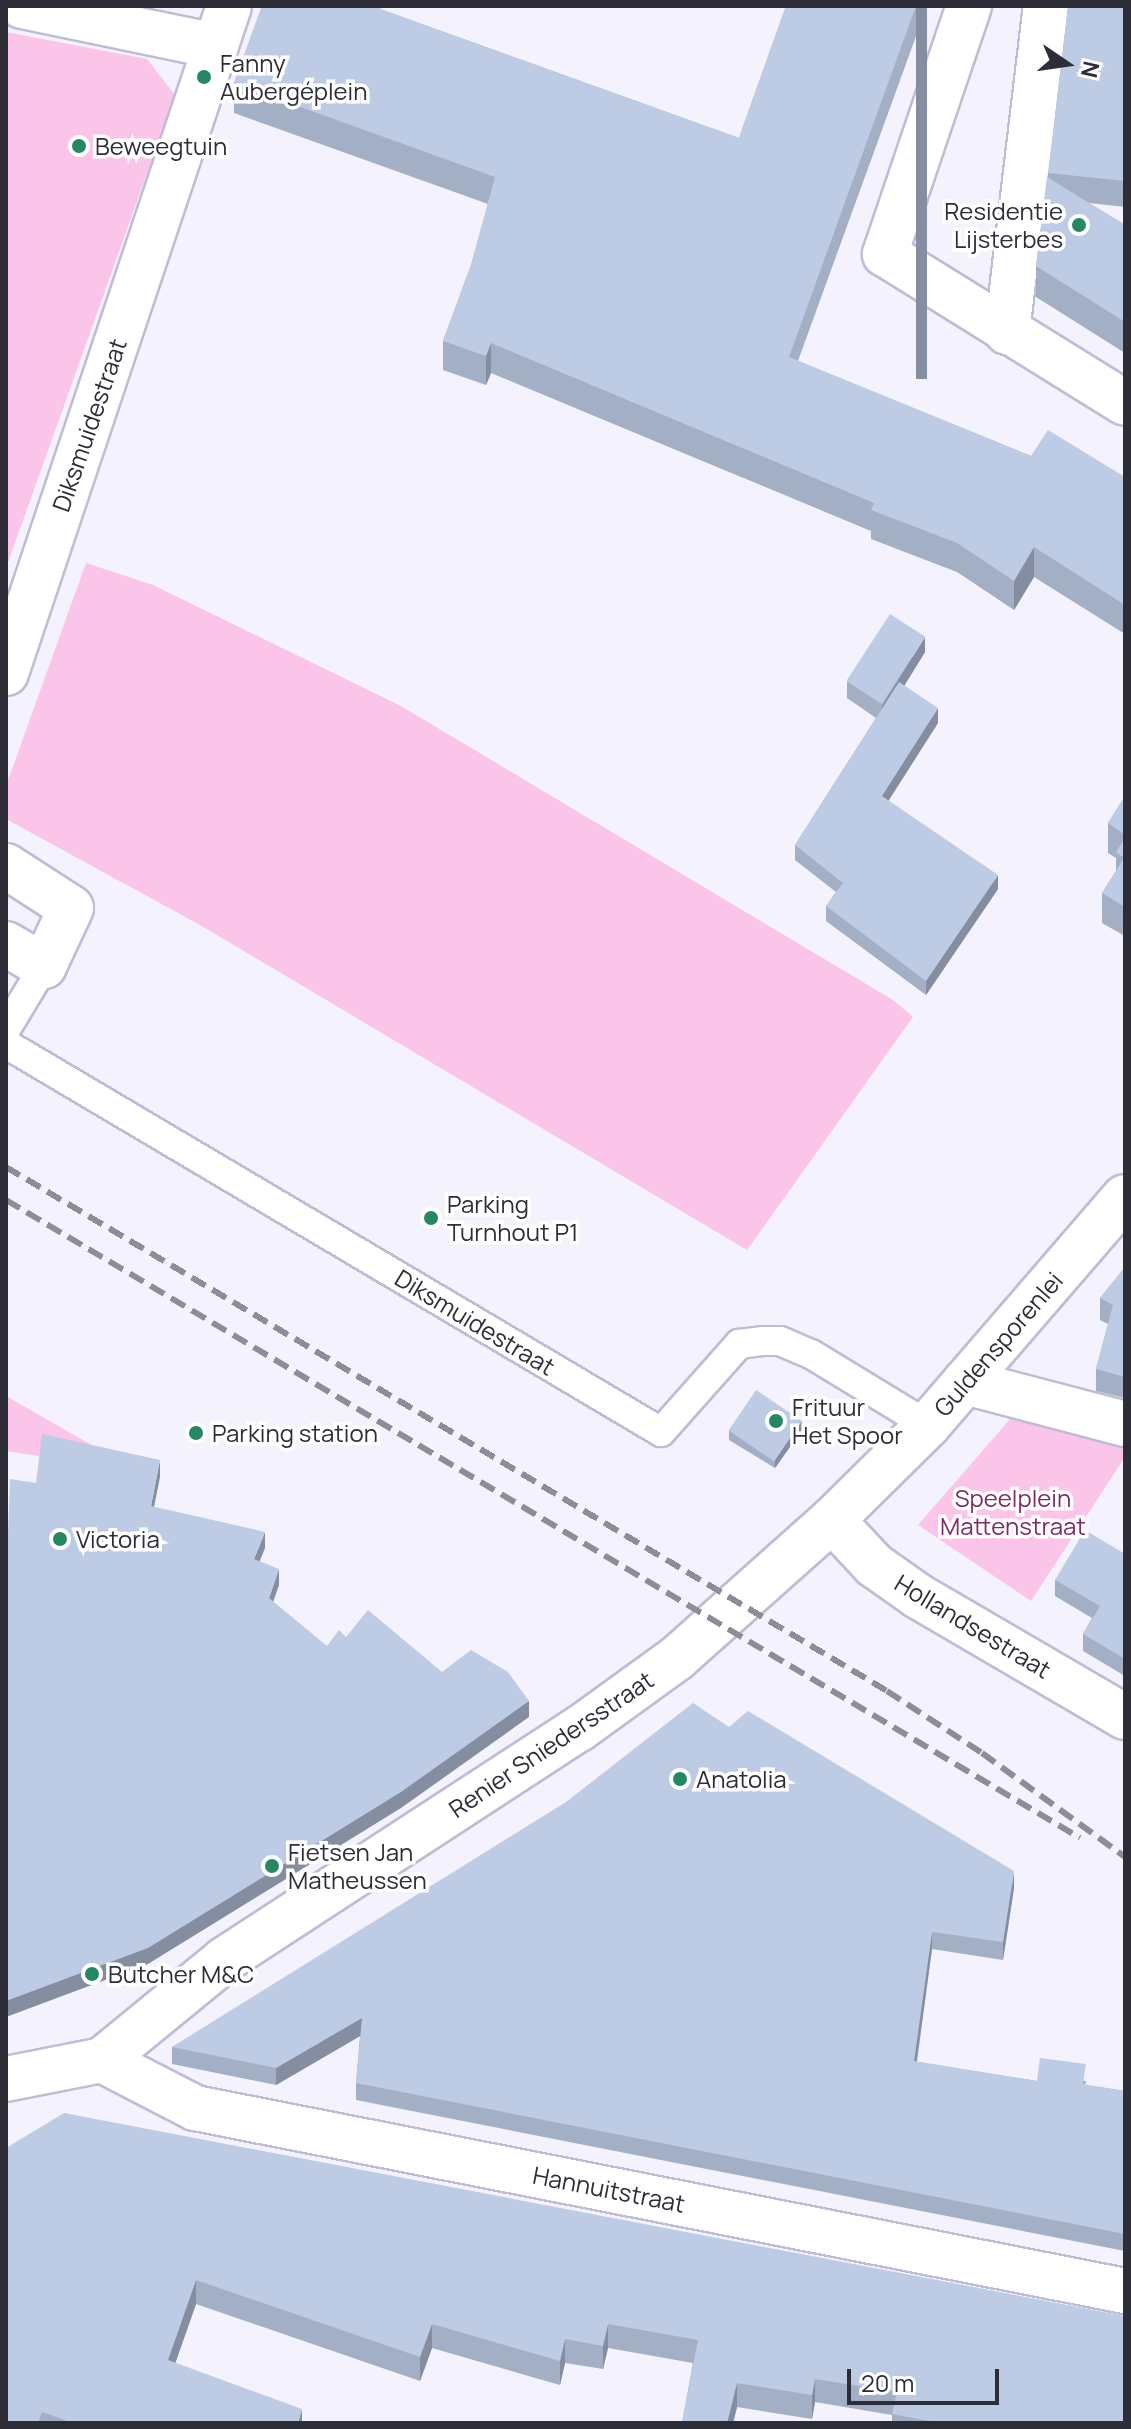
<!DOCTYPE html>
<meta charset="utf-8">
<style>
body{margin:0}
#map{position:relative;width:1131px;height:2429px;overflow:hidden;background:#f3f2fd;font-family:Manrope,sans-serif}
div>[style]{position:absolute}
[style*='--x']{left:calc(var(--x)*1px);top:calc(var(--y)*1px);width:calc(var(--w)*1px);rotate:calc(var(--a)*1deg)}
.green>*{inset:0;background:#fbc4e9}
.roads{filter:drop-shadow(2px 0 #bebcd7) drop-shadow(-2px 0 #bebcd7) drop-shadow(0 2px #bebcd7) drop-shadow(0 -2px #bebcd7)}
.lane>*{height:28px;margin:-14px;padding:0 14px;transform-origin:14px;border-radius:14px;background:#fff}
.street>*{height:44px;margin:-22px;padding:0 22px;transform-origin:22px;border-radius:22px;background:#fff}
.secondary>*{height:44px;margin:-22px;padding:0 22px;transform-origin:22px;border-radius:22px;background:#fff}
.rail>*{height:6px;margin-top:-3px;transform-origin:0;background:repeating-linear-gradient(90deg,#8d8c97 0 16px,transparent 0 24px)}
.wall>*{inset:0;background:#a3afc4}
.shaded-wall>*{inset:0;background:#858ea0;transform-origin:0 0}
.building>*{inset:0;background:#becbe4;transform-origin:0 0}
.dots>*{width:22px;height:22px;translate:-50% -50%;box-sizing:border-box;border:4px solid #fff;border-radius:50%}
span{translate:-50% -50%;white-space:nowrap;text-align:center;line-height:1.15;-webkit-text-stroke:7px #fff;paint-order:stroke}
.poi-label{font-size:24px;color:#2d2d37}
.left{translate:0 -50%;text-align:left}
.right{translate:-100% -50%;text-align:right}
.street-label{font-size:24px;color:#2d2d37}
.park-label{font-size:24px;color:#7d2c69}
.frame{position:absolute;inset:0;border:8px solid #2d2d37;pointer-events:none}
.north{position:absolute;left:1027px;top:24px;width:80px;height:80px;-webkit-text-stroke:6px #fff;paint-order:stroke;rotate:103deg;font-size:22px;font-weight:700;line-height:32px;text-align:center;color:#2d2d37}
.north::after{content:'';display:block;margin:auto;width:28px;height:36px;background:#2d2d37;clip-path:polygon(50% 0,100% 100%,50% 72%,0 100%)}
.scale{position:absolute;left:847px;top:2369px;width:152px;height:36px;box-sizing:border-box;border:4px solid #2d2d37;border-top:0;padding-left:10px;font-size:24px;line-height:28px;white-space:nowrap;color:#2d2d37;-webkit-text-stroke:6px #fff;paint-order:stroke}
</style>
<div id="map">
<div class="green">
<i style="clip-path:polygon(6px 32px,147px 59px,175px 95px,6px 568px)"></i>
<i style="clip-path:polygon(86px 563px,153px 585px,401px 706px,893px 1000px,913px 1017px,747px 1250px,200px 925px,6px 819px,6px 786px)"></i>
<i style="clip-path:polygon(6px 1396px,137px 1471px,6px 1451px)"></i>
<i style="clip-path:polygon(1017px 1411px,1125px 1441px,1125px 1457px,1031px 1601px,918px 1525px)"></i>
</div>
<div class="roads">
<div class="lane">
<i style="--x:6;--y:1029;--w:74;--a:-58.9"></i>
<i style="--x:6;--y:1044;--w:761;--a:30.64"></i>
<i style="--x:661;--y:1432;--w:118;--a:-48.4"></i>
<i style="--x:739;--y:1344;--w:25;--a:-7"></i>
<i style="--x:764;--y:1341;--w:16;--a:0"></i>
<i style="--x:780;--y:1341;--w:34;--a:23"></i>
<i style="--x:811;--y:1354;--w:137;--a:31.3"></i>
</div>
<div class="street">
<i style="--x:22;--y:6;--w:198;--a:11.7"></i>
<i style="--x:969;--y:6;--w:262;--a:108.7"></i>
<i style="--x:885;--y:254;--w:282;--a:31.8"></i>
<i style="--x:1007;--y:332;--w:328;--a:-83.2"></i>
<i style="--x:6;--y:673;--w:703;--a:-71.51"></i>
<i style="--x:6;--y:866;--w:77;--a:32.9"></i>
<i style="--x:71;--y:908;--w:64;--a:115"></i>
<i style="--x:44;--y:966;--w:44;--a:-149.9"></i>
<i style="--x:965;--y:1382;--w:165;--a:14.7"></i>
<i style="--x:832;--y:1520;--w:62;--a:47"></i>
<i style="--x:874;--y:1565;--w:54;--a:35.2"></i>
<i style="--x:918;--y:1596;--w:240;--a:30.3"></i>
<i style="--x:102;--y:2060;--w:105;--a:27.3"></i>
<i style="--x:195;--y:2108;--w:948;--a:11.13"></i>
</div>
<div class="secondary">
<i style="--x:6;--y:2079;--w:98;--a:-11.2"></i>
<i style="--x:102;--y:2060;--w:158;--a:-39.3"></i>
<i style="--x:224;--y:1960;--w:424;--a:-33.1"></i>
<i style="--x:579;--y:1729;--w:121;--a:-35.9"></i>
<i style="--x:677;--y:1658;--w:208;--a:-41.7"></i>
<i style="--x:832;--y:1520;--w:135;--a:-44.7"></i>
<i style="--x:928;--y:1425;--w:301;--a:-49.2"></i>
</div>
</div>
<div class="rail">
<i style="--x:6;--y:1167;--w:1025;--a:30.74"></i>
<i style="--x:887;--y:1691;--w:113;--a:33.1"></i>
<i style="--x:982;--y:1753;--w:177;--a:36"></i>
<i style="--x:6;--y:1200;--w:1249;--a:30.71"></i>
</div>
<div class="wall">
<i style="clip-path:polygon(262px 6px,381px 6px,380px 9px,739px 138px,786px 6px,927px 6px,798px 361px,1031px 456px,1125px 477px,1125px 634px,1034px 577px,1014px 610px,957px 572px,871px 539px,871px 531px,491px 373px,486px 385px,443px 370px,443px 341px,471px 265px,488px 204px,234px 113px,234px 83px)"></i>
<i style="clip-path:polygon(1125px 6px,1125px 207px,1089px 203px,1125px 225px,1125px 353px,1036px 297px,1036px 266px,1048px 173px)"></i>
<i style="clip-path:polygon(925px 652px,904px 686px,938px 723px,888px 801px,998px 889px,926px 995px,826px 921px,826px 906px,836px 892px,795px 860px,795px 845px,876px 718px,847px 698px,847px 682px)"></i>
<i style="clip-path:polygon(1125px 796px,1125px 936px,1102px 923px,1102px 893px,1116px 871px,1116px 858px,1108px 853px,1108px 823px)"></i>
<i style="clip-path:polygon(1125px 1267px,1125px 1398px,1096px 1391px,1096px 1369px,1108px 1324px,1100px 1320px,1100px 1298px)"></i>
<i style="clip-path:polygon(802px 1430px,775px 1468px,729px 1440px,729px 1431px)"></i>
<i style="clip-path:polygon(1125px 1554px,1125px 1676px,1083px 1651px,1083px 1634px,1092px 1618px,1055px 1596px,1055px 1580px)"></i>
<i style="clip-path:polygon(729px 1727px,1014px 1888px,1003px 1960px,932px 1949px,917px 2062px,1037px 2081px,1086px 2081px,1085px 2085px,1125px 2091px,1125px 2251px,356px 2100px,356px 2083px,360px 2036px,276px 2085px,172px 2064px,172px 2047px)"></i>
<i style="clip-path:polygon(6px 2148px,1125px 2423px,892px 2423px,892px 2415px,815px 2402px,812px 2419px,737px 2407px,733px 2423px,682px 2423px,693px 2363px,608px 2348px,603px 2369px,565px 2363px,560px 2385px,432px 2348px,420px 2381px,196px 2304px,175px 2363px,298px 2423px,6px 2423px)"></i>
</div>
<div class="shaded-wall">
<i style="left:916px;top:6px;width:11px;height:373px"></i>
<i style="clip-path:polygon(491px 343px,491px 373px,486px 385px,486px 356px)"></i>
<i style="clip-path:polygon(1034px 547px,1034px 577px,1014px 610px,1014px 581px)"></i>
<i style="clip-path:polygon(925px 637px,925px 652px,882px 722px,882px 706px)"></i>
<i style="clip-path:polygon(938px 708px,938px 723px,882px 811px,882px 796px)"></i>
<i style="clip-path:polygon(998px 875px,998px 889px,926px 995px,926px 981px)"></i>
<i style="clip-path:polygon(802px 1421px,802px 1430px,775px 1468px,775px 1459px)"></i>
<i style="clip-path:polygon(160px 1460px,160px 1477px,151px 1522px,151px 1506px)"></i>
<i style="clip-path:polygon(265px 1532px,265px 1548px,254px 1575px,254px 1559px)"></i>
<i style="clip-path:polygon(279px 1569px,279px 1585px,269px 1614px,269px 1598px)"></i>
<i style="clip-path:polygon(529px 1701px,529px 1717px,401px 1808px,148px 1964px,6px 2017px,6px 2001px)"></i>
<i style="clip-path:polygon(1014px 1871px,1014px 1888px,1003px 1960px,1003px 1942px)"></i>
<i style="clip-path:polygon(932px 1932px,932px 1949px,914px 2079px,914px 2061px)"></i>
<i style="clip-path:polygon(362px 2018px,362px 2035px,276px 2085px,276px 2068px)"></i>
<i style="clip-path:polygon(196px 2280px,196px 2304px,168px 2384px,168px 2360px)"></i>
<i style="clip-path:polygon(432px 2324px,432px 2348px,420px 2381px,420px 2357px)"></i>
<i style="clip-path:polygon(608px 2324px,608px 2348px,603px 2369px,603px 2346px)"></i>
<i style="clip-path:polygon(565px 2339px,565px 2363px,560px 2385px,560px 2361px)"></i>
<i style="clip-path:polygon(815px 2379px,815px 2402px,812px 2419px,812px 2395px)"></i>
<i style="clip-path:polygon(737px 2383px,737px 2407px,733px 2423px,727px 2423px)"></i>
<i style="clip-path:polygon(302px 2409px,302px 2423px,298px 2423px)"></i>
</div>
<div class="building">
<i style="clip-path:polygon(262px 6px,372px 6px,739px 138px,786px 6px,916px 6px,789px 357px,1031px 456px,1048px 430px,1125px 477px,1125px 605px,1034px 547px,1014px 581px,957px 543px,871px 510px,874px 503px,491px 343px,486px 356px,443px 341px,471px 265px,495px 177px,234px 83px)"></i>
<i style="clip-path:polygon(1068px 6px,1125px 6px,1125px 181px,1048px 173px)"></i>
<i style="clip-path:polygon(1047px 177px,1125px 225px,1125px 322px,1036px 266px)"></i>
<i style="left:890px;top:614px;width:42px;height:80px;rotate:33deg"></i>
<i style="clip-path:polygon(899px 682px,938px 708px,882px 796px,998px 875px,926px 981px,826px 906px,843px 883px,795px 845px)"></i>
<i style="clip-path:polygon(1125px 796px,1125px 835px,1108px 823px)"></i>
<i style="clip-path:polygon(1125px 838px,1125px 907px,1102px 893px,1124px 858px,1116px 852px)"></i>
<i style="clip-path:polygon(1125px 1267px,1125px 1377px,1096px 1369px,1113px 1305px,1100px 1298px)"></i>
<i style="left:756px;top:1390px;width:55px;height:49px;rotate:34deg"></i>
<i style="clip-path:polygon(42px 1434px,160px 1460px,151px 1506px,265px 1532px,254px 1559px,279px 1569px,269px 1598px,327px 1646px,339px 1630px,346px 1637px,368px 1610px,442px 1672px,471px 1650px,508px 1672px,529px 1701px,401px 1792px,148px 1948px,6px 2001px,6px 1585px,10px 1479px,36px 1483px)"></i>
<i style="clip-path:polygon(1085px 1530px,1125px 1554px,1125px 1659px,1083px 1634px,1100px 1606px,1055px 1580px)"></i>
<i style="clip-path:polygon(693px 1703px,729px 1727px,748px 1711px,1014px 1871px,1003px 1942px,932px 1932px,914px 2061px,1037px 2081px,1040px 2058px,1086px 2064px,1083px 2084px,1125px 2091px,1125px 2234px,356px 2083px,362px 2018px,276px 2068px,172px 2047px,566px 1802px)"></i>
<i style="clip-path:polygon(64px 2113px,1125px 2316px,1125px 2423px,940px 2423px,892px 2414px,897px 2392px,815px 2379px,812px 2395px,737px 2383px,727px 2423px,682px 2423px,698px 2340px,608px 2324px,603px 2346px,565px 2339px,560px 2361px,432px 2324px,420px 2357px,196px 2280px,168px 2360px,302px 2409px,298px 2423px,73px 2423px,42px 2412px,38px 2423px,6px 2423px,6px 2148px)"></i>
</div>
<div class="dots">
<i style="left:204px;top:77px;background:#258862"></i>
<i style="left:79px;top:146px;background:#258862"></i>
<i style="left:1079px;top:225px;background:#258862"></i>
<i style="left:431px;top:1218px;background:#258862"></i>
<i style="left:776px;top:1421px;background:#258862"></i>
<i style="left:196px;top:1433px;background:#258862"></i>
<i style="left:60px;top:1539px;background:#258862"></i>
<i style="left:680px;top:1779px;background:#258862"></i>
<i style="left:272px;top:1866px;background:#258862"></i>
<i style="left:92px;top:1974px;background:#258862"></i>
</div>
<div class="poi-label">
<span class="left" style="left:220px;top:77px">Fanny<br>Aubergéplein</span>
<span class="left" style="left:95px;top:146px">Beweegtuin</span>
<span class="right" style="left:1063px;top:225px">Residentie<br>Lijsterbes</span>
<span class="left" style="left:447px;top:1218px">Parking<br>Turnhout P1</span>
<span class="left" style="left:792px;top:1421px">Frituur<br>Het Spoor</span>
<span class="left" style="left:212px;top:1433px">Parking station</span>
<span class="left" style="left:76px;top:1539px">Victoria</span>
<span class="left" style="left:696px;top:1779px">Anatolia</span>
<span class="left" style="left:288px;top:1866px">Fietsen Jan<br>Matheussen</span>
<span class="left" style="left:108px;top:1974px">Butcher M&amp;C</span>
</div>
<div class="street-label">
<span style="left:89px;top:425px;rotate:-71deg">Diksmuidestraat</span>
<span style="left:475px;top:1322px;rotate:31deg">Diksmuidestraat</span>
<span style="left:998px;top:1344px;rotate:-49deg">Guldensporenlei</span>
<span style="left:973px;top:1626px;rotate:31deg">Hollandsestraat</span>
<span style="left:551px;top:1744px;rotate:-34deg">Renier Sniedersstraat</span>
<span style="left:609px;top:2189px;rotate:11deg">Hannuitstraat</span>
</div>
<div class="park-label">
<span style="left:1013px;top:1512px">Speelplein<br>Mattenstraat</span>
</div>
<div class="frame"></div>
<div class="north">N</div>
<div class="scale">20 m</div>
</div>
